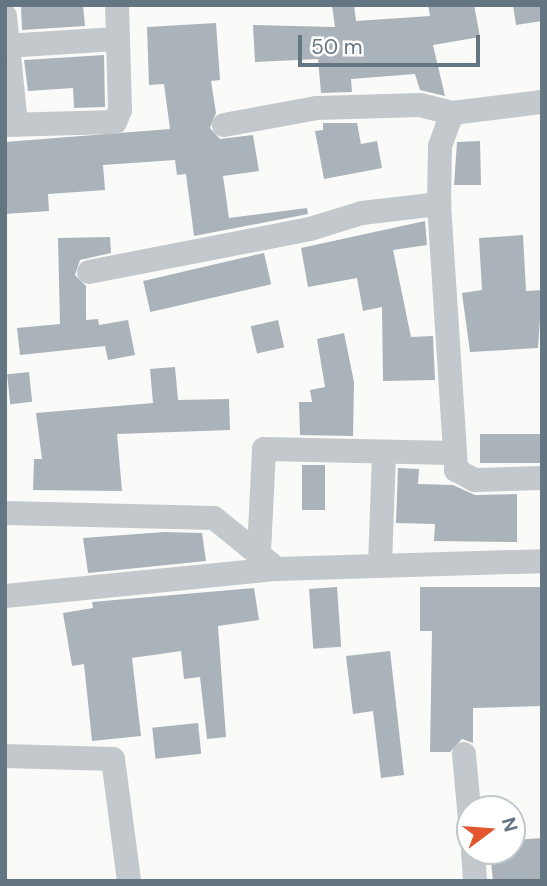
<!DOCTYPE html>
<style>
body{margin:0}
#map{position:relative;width:547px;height:886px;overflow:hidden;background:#fafaf8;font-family:"DM Sans",sans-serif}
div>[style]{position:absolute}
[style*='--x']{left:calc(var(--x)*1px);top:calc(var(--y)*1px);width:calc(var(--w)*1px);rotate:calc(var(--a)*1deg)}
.building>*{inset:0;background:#aab3b9;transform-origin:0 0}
.street>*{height:24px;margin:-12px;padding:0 12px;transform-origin:12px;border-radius:12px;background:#c3c8cc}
span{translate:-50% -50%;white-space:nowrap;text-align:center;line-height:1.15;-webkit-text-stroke:7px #fff;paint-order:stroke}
.frame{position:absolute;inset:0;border:7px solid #657683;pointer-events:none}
.north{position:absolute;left:456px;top:795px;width:70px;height:70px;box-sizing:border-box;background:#fff;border:2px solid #c1c8cd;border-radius:50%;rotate:74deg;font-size:19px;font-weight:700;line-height:28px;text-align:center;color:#657683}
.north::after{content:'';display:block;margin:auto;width:24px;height:32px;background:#e4572e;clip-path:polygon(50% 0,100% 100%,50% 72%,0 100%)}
.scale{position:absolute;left:298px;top:35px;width:182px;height:32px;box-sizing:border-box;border:4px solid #657683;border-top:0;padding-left:9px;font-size:21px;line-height:24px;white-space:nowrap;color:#657683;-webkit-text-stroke:5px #fff;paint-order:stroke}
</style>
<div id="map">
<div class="building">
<i style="clip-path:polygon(21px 5px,83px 5px,85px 26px,22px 30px)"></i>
<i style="clip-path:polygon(332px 5px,354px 5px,356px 21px,430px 16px,428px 5px,474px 5px,480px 37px,433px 45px,445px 96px,420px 90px,415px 74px,351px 79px,352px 92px,321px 93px,318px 59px,255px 62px,253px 25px,335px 27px)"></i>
<i style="clip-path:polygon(513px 5px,542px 5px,542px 21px,516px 25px)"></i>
<i style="clip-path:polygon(216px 23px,220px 80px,211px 81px,216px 113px,210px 128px,220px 139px,253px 135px,259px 171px,223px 176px,229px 218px,307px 208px,308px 214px,194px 236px,186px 174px,177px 175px,175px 160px,103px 165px,105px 190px,48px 194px,49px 211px,5px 214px,5px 142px,170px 129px,164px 84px,149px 85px,147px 27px)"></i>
<i style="clip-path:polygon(104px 55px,105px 107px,74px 108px,73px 88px,28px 91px,24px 60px)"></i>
<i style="clip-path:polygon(323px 123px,357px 123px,361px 144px,377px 141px,382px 168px,324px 179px,315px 131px,323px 130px)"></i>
<i style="clip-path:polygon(480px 141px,481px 185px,454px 185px,457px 142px)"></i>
<i style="clip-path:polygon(425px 221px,427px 245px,393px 250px,411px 337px,433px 336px,435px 380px,383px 381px,382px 307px,363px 311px,357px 278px,308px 287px,301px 248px)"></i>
<i style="clip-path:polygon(523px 235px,526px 291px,542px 290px,538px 348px,470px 352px,462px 293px,482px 290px,479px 238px)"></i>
<i style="clip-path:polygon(110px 237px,111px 253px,80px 260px,75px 275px,86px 286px,86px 320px,98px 319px,99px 325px,128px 320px,135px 355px,108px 360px,105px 346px,20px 355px,17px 328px,60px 324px,58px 238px)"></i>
<i style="left:264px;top:253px;width:32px;height:124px;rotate:77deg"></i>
<i style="left:278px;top:320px;width:28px;height:28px;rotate:77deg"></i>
<i style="clip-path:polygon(344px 333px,354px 382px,353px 436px,300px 435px,299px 402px,312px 402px,310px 390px,325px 387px,317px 339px)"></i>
<i style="clip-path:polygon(175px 367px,178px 400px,229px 399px,230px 430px,117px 434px,122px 491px,33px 490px,34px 459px,42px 459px,36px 413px,153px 403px,150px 369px)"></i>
<i style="left:29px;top:372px;width:30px;height:22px;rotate:84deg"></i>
<i style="left:542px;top:434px;width:29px;height:62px;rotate:90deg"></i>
<i style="left:302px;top:465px;width:23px;height:45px"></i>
<i style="clip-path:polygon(398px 468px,419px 469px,418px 484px,453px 485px,475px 495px,517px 494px,517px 542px,434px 541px,435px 524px,396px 523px)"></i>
<i style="clip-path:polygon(164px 532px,202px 533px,206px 561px,88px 573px,83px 538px)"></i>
<i style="left:337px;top:587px;width:60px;height:28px;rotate:86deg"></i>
<i style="clip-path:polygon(420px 587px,542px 587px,542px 706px,473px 708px,473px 743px,462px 739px,450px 752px,430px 752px,432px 631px,420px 631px)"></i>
<i style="clip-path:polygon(254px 588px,259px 620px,218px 626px,226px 737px,207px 739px,200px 677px,184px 679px,181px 651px,132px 658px,141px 736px,92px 741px,84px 664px,72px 666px,63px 613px,93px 608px,92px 602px)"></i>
<i style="clip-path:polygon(390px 651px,404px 775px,381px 778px,373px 711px,353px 714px,346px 656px)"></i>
<i style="left:198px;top:723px;width:31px;height:46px;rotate:84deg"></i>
<i style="clip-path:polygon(542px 838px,542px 881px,493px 881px,490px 851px,512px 851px,514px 840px)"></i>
</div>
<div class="street">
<i style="--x:5;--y:16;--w:109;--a:84.2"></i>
<i style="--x:5;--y:46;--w:111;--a:-3.6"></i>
<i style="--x:5;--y:125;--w:110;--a:-1.6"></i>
<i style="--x:115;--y:122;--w:13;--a:-67"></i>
<i style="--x:120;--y:110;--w:105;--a:-91.6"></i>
<i style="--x:224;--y:125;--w:95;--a:-10.4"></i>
<i style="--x:317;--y:108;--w:103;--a:-1.7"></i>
<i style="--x:420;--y:105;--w:33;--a:14"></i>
<i style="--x:439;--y:204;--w:58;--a:-89"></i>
<i style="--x:440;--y:146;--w:35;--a:-70"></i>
<i style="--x:452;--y:113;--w:91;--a:-7"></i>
<i style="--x:89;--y:272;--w:225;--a:-11"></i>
<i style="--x:310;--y:229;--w:54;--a:-17.1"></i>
<i style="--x:362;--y:213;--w:78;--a:-6.7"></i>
<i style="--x:439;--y:204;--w:267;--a:86.3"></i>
<i style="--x:456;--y:470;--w:21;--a:28"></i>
<i style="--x:475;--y:480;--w:67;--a:-1.7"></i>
<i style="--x:5;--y:513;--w:209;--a:1.4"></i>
<i style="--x:214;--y:518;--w:81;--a:39"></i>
<i style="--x:277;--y:569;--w:265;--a:-1.7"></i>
<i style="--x:259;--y:552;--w:103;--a:-87.2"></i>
<i style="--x:264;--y:449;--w:189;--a:1.2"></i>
<i style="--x:380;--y:564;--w:110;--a:-87.9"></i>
<i style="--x:5;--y:596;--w:273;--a:-5.7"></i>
<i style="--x:464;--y:754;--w:66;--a:84.8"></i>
<i style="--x:5;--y:756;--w:108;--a:1.6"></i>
<i style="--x:113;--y:759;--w:123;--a:82.5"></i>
<i style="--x:473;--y:851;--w:30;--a:86"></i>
</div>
<div class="frame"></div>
<div class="north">N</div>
<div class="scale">50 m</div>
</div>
